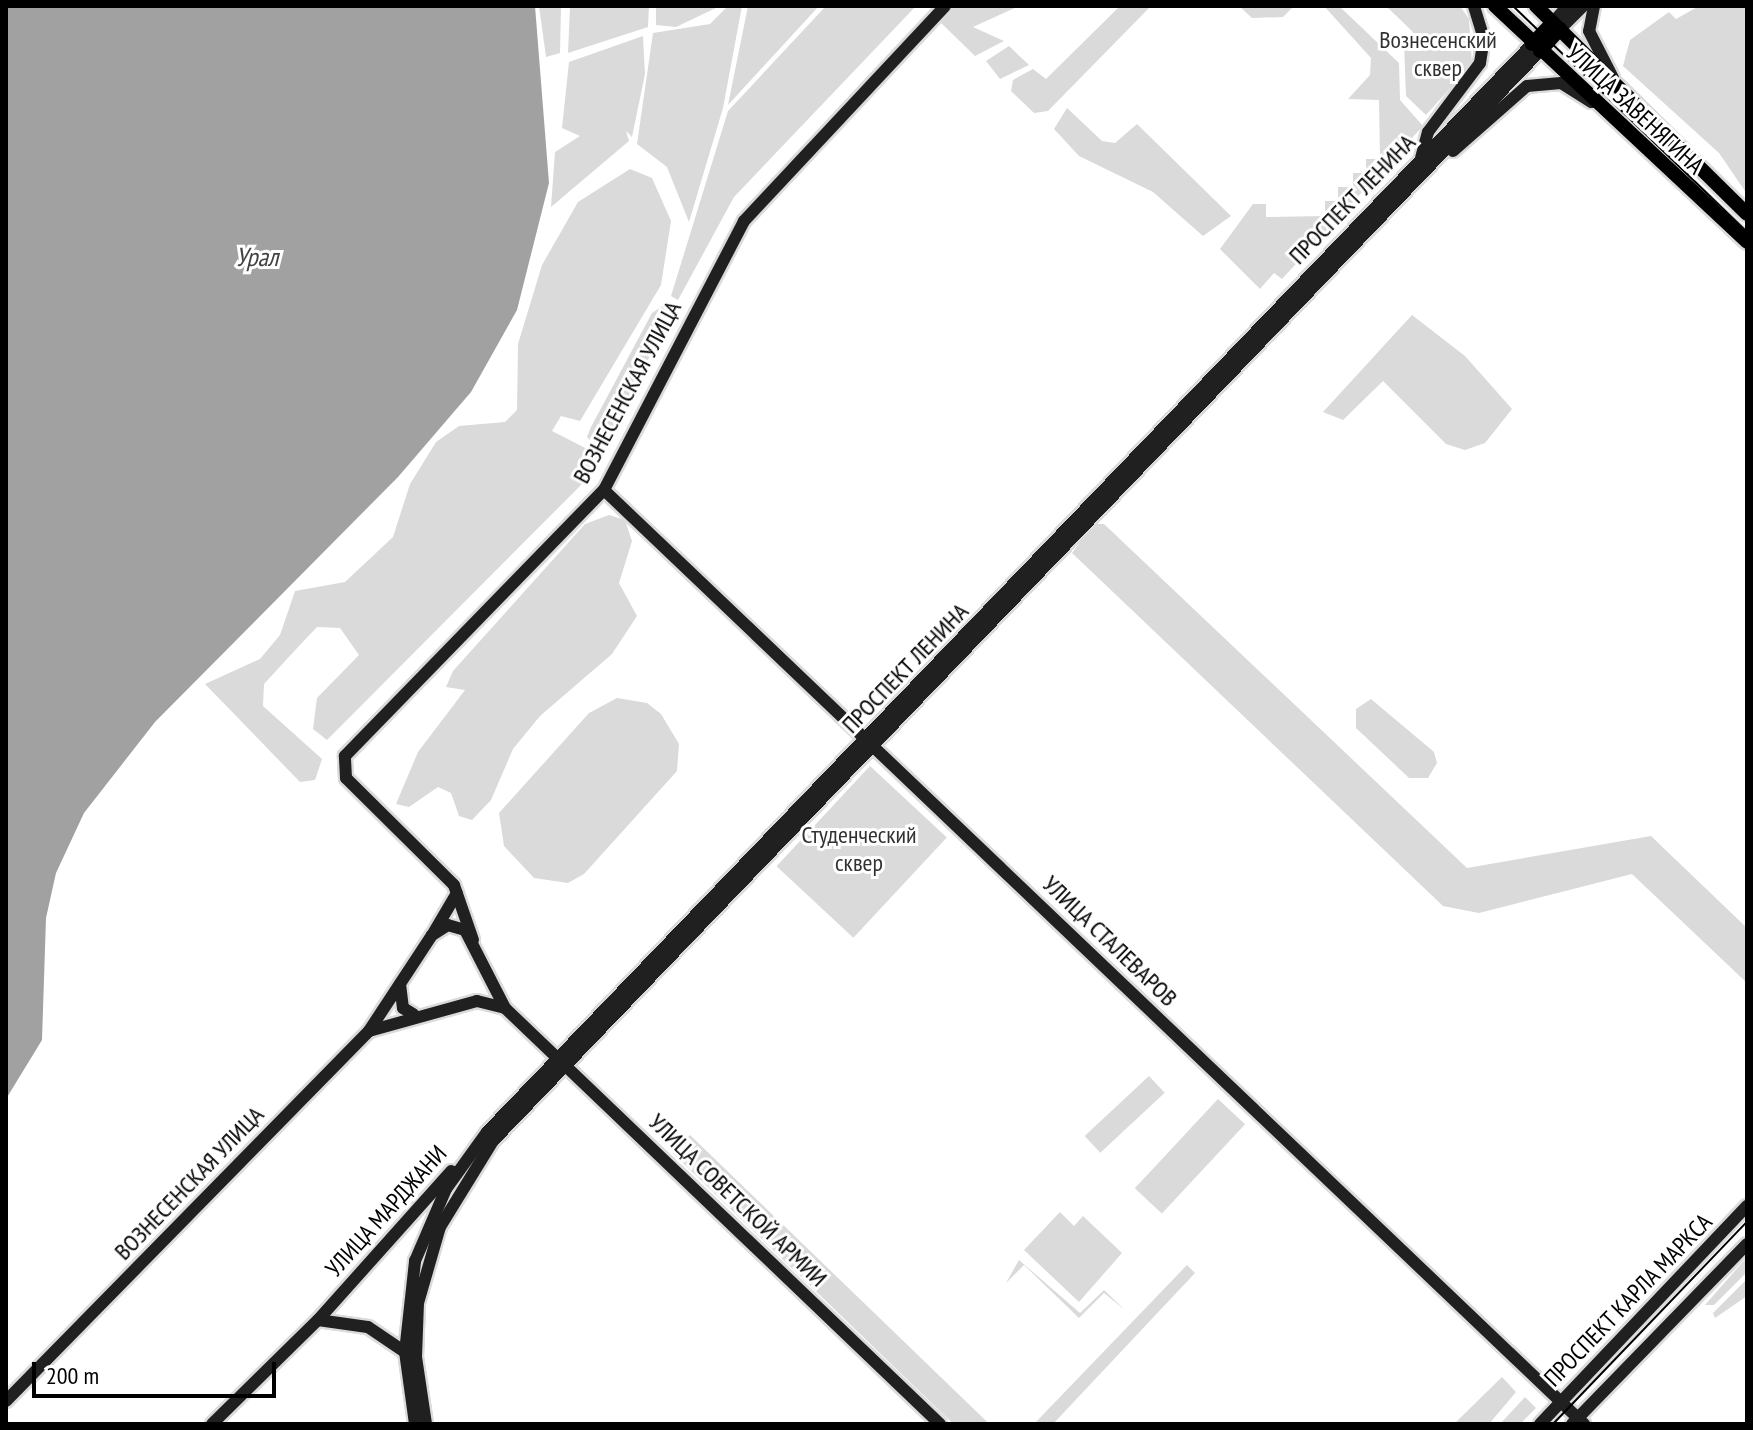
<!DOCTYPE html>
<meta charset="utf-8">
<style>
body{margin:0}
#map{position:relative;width:1753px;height:1430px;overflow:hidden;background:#fff;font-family:"PT Sans Narrow",sans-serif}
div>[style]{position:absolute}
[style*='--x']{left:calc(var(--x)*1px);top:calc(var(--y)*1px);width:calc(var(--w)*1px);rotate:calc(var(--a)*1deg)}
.green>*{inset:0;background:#dadada;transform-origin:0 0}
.water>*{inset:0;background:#a1a1a1}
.roads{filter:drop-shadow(2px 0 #dbdbdb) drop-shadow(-2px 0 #dbdbdb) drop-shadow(0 2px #dbdbdb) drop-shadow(0 -2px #dbdbdb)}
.secondary>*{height:12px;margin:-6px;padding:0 6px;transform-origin:6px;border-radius:6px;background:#202020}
.primary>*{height:14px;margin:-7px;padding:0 7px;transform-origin:7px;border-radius:7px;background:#000}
.tram>*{height:2px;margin:-1px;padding:0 1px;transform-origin:1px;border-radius:1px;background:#000}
span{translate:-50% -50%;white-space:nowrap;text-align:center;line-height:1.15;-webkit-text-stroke:6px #fff;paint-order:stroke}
.park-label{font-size:24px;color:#313131}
.street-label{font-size:24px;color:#000}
.water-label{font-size:26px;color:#424242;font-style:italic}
.frame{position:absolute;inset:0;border:8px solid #000;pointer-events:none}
.scale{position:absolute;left:32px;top:1362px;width:244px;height:36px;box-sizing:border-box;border:4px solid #000;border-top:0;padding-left:10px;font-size:24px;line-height:28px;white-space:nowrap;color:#000;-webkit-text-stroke:6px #fff;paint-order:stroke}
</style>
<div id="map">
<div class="green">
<i style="clip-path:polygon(539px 6px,561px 6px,560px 53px,546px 57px)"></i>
<i style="clip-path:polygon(570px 6px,649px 6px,648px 27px,568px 53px)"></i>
<i style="clip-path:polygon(656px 6px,720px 6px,676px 27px,656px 25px)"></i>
<i style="clip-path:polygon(728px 6px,742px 6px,723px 108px,689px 222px,667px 167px,637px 144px,653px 33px,710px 24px)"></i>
<i style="clip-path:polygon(748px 6px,819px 6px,728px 105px)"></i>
<i style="clip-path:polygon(826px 6px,916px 6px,734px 197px,678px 300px,671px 296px,728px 111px)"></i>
<i style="clip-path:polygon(953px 6px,1019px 6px,973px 27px,1004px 41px,975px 56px,939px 21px)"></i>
<i style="clip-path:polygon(1120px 6px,1151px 6px,1048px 111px,1034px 113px,1011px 91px,1013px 80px,1033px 69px,1046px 79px)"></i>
<i style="clip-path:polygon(1239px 6px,1294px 6px,1283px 17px,1252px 18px)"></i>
<i style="clip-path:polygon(1324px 6px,1339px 6px,1399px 63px,1400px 100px,1423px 126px,1282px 279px,1274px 273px,1260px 289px,1220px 249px,1253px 204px,1266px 204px,1266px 217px,1325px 216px,1325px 201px,1338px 201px,1338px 187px,1353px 187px,1353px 173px,1366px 173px,1366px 159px,1380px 159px,1379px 100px,1348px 99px,1370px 75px,1371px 58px)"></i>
<i style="clip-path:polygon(1386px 6px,1460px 6px,1469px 19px,1472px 64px,1426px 115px,1406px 96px,1404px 43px,1413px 32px)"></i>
<i style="clip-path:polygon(1699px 6px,1747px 6px,1747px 194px,1719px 153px,1623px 66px,1630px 40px,1669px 12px,1676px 19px)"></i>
<i style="clip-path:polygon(643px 36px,645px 74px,632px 137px,626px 131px,629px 141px,551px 207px,555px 152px,580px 136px,562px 128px,569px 62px)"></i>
<i style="clip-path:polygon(1009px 46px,1029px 65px,1000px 79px,986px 61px)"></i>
<i style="clip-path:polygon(1067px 108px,1102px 141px,1115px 143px,1137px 124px,1231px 216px,1203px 236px,1153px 192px,1079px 156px,1054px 129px)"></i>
<i style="clip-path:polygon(630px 169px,652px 178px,671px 221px,661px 285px,580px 421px,561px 416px,552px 431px,599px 455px,585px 481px,327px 740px,313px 729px,317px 698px,359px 655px,340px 628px,317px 627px,298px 647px,264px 684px,263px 706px,322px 759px,315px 780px,300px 782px,205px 684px,260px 659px,280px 635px,295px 591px,345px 582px,393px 537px,410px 484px,436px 442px,459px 426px,505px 422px,517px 410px,518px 344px,542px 265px,578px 202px)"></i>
<i style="clip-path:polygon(667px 303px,670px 317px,600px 453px,587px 437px,591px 427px,652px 313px)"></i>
<i style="clip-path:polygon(1412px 315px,1465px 356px,1512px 409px,1485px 443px,1465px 450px,1446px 444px,1383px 381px,1343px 420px,1323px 412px)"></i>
<i style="clip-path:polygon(609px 515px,625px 520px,632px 541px,619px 583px,637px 616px,612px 654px,540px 716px,513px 749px,491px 800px,472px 820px,459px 816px,451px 793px,438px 787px,409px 807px,396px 804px,418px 752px,465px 690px,446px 687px,453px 671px,585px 524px)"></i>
<i style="clip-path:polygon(1094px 524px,1104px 524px,1467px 868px,1651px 836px,1747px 928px,1747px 983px,1632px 874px,1479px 913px,1443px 906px,1072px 553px)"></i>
<i style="clip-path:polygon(617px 698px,647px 703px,661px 714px,679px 744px,677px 771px,584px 874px,568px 883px,534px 878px,504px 846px,499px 813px,589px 713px)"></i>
<i style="clip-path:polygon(1371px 699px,1434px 752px,1437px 763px,1428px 778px,1409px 778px,1356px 728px,1356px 709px)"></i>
<i style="left:870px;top:766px;width:105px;height:137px;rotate:43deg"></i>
<i style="left:1149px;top:1076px;width:23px;height:88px;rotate:47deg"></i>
<i style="left:1218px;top:1099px;width:37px;height:122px;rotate:43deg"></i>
<i style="left:690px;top:1135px;width:419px;height:25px;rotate:44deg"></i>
<i style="clip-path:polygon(1060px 1212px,1074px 1226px,1083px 1216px,1122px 1253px,1079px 1302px,1024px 1250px)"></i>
<i style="clip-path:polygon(1747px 1257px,1747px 1272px,1714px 1305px,1705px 1305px)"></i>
<i style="clip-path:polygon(1019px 1260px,1080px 1313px,1104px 1290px,1125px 1310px,1104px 1293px,1079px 1318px,1024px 1265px,1006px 1283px)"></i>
<i style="clip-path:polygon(1187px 1265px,1195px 1273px,1053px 1424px,1034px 1424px)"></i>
<i style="clip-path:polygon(1747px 1279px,1747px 1296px,1715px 1318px,1713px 1313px)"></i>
<i style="clip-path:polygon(1502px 1377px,1516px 1392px,1489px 1424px,1454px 1424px)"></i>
<i style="clip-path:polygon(1525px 1397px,1536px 1408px,1520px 1424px,1500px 1424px)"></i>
</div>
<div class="water">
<i style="clip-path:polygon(6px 6px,535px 6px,549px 183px,517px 310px,471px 392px,398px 477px,155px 722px,84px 813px,56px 873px,46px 918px,42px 1040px,6px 1099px)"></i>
</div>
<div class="roads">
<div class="secondary">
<i style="--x:1594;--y:6;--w:25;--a:101"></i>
<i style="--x:1589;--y:31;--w:53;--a:62.9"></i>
<i style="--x:1553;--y:22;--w:22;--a:-47"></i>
<i style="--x:1560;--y:29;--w:33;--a:-45"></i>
<i style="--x:1453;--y:151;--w:98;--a:-41.3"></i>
<i style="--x:1527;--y:86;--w:34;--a:-5"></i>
<i style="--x:1561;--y:83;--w:36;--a:32"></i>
<i style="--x:1421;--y:158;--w:27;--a:-75"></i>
<i style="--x:1428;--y:132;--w:86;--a:-53"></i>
<i style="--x:1480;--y:63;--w:24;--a:-81"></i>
<i style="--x:1484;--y:39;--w:34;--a:-107"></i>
<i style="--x:604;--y:490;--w:1354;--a:43.62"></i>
<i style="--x:434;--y:932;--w:45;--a:-59.5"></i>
<i style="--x:473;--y:940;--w:58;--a:-109.1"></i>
<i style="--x:454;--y:885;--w:152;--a:-135.3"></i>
<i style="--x:346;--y:778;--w:22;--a:-93"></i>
<i style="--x:345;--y:756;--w:371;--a:-45.8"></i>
<i style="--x:604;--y:490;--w:303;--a:-62.5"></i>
<i style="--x:744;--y:221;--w:294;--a:-46.9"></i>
<i style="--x:400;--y:984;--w:24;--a:83"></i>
<i style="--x:403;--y:1008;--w:12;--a:31"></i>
<i style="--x:505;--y:1008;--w:602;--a:43.72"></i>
<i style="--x:318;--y:1320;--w:50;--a:8"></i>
<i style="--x:368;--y:1327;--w:45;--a:34"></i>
<i style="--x:6;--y:1401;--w:518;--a:-45.55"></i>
<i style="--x:369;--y:1031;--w:112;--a:-15.5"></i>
<i style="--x:477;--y:1001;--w:29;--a:14"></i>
<i style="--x:505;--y:1008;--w:88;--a:-117.1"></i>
<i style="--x:465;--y:930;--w:18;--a:-164"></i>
<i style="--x:448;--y:925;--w:19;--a:148"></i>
<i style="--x:432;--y:935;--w:115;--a:123.3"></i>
<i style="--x:212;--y:1424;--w:148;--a:-44.5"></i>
<i style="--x:318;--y:1320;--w:200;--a:-48.2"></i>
<i style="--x:415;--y:1424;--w:73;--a:-97.9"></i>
<i style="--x:405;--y:1352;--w:92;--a:-83.7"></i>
<i style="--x:415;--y:1261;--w:78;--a:-66.7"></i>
<i style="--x:446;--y:1189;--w:70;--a:-54.3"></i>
<i style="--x:487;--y:1132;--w:1509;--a:-46.15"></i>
<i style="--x:426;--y:1424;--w:68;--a:-98.5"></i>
<i style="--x:416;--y:1357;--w:54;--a:-87.9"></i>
<i style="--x:418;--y:1303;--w:79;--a:-73.9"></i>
<i style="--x:440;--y:1227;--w:101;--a:-58.4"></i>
<i style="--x:493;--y:1141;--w:1511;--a:-46.15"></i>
<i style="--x:1540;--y:1424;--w:301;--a:-46.5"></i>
<i style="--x:1572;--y:1424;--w:251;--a:-45.8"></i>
</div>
<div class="primary">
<i style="--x:1495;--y:6;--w:345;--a:43.1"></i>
<i style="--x:1536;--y:6;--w:296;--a:44.6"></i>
<i style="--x:1532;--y:44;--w:30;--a:-46"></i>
<i style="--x:1540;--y:51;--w:30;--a:-48"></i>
</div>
</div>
<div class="tram">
<i style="--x:1513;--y:6;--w:325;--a:44"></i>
<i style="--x:1553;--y:1424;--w:280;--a:-46.2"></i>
</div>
<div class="park-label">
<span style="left:1438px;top:54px">Вознесенский<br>cквер</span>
<span style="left:859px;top:849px">Студенческий<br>сквер</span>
</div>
<div class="street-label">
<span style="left:1635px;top:109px;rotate:43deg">УЛИЦА ЗАВЕНЯГИНА</span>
<span style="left:1352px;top:199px;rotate:-46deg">ПРОСПЕКТ ЛЕНИНА</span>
<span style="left:627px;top:392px;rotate:-62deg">ВОЗНЕСЕНСКАЯ УЛИЦА</span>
<span style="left:905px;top:668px;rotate:-46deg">ПРОСПЕКТ ЛЕНИНА</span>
<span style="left:1110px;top:941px;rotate:44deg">УЛИЦА СТАЛЕВАРОВ</span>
<span style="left:189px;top:1183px;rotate:-46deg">ВОЗНЕСЕНСКАЯ УЛИЦА</span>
<span style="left:738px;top:1200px;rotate:44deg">УЛИЦА СОВЕТСКОЙ АРМИИ</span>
<span style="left:386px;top:1211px;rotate:-48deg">УЛИЦА МАРДЖАНИ</span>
<span style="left:1628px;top:1300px;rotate:-46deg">ПРОСПЕКТ КАРЛА МАРКСА</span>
</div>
<div class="water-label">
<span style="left:257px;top:257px">Урал</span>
</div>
<div class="frame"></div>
<div class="scale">200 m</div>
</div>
